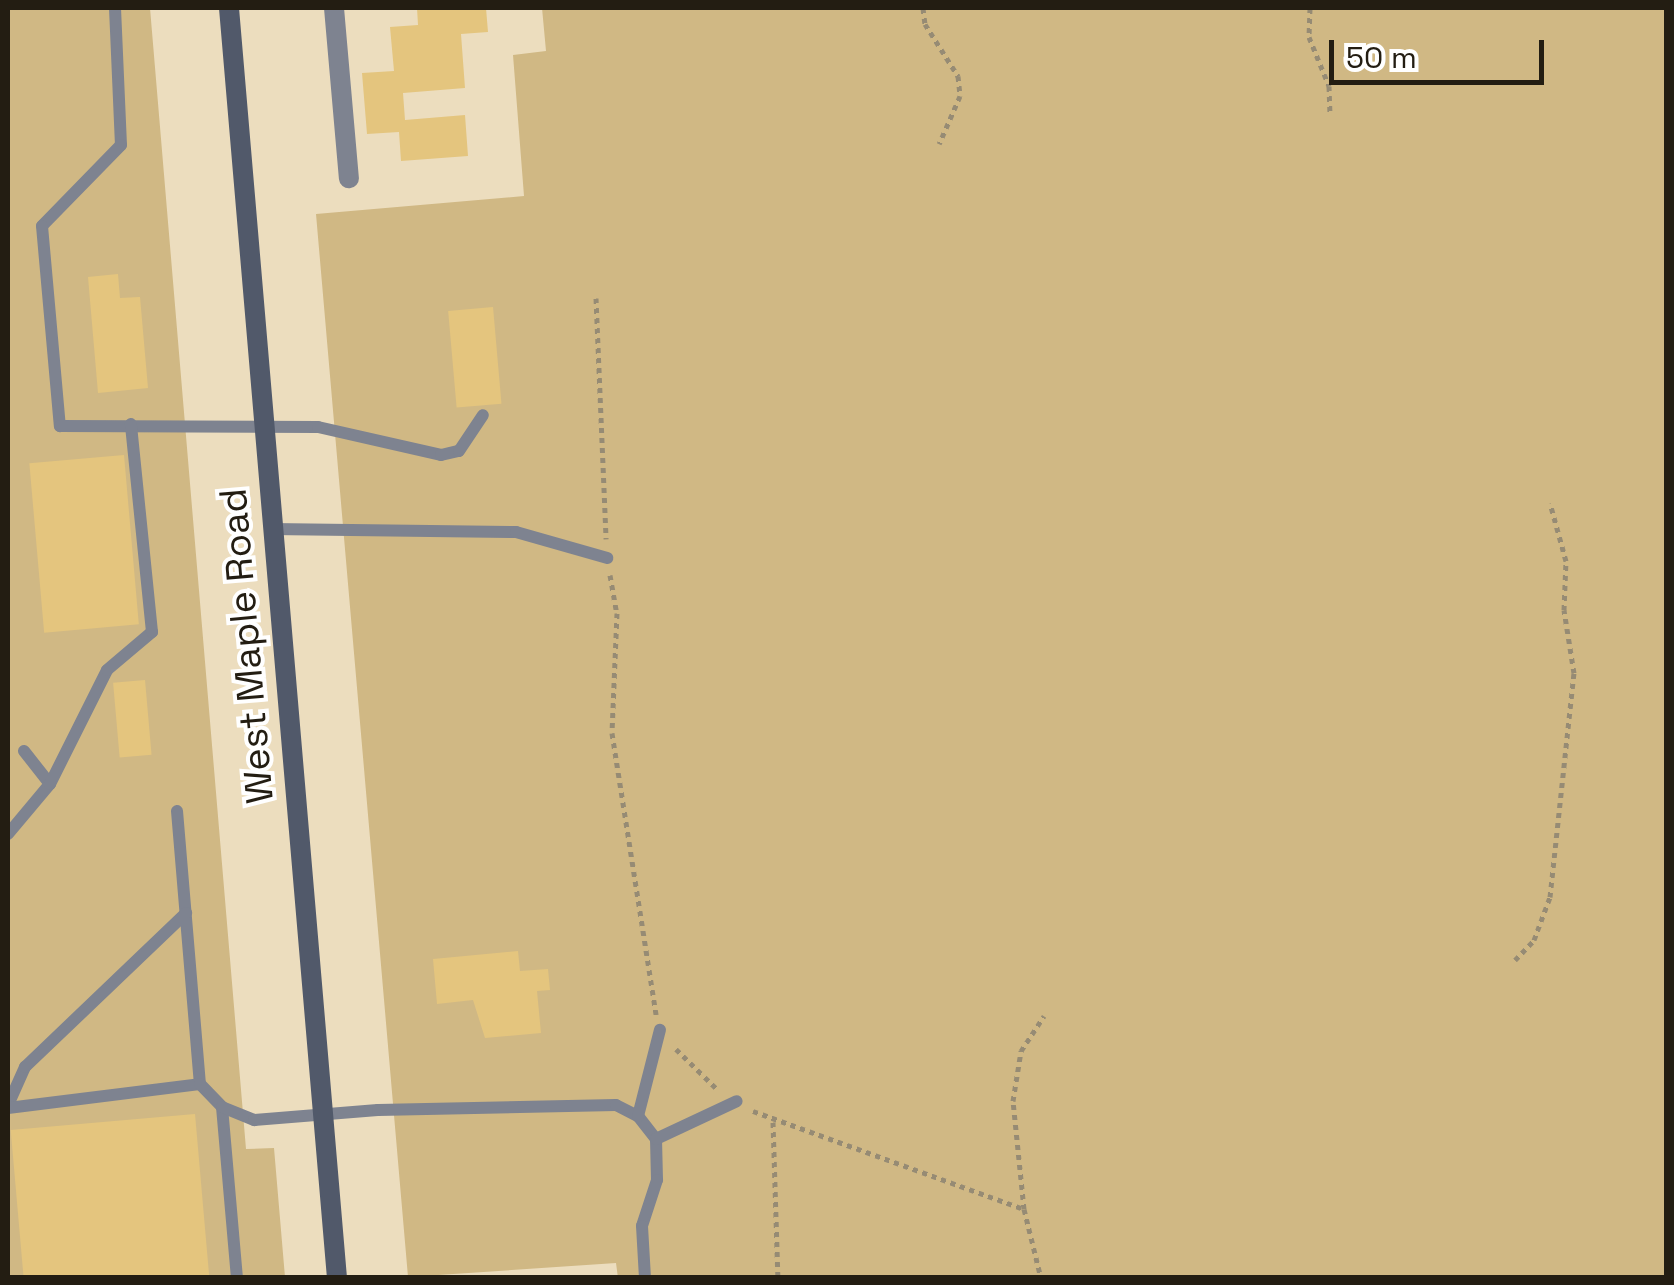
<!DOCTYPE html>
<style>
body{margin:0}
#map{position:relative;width:1674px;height:1285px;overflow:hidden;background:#ecddbe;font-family:"Space Grotesk",sans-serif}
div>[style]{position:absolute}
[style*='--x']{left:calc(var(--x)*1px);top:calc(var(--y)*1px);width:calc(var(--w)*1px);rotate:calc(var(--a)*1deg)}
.green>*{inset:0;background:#d0b884}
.building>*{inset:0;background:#e4c57e;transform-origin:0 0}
.path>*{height:5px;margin-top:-2.5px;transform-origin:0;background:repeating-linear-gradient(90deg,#968b74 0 5px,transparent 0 10px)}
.service>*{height:12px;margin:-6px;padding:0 6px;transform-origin:6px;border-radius:6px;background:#7e8390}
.minor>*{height:20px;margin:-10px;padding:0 10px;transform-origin:10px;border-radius:10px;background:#7e8390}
.secondary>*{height:20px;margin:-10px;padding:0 10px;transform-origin:10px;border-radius:10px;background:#51596a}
span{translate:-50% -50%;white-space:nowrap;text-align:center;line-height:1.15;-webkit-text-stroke:8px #fff;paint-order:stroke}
.street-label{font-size:38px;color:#231d12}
.frame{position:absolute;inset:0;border:10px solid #231d12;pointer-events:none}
.scale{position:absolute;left:1329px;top:40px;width:215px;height:45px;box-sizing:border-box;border:5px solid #231d12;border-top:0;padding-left:12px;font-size:30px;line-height:35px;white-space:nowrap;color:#231d12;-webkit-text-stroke:8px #fff;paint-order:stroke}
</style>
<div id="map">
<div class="green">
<i style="clip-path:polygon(8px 8px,150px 8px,246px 1149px,274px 1148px,285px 1277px,8px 1277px)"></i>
<i style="clip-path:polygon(542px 8px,1666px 8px,1666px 1277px,618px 1278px,616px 1263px,408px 1277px,316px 214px,524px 196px,513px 55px,546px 51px)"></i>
</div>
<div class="building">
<i style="clip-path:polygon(417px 8px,486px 8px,488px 32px,461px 34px,465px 88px,403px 93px,405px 120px,465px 115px,468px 156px,401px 161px,399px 132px,367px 134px,362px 73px,394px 71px,390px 27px,418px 25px)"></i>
<i style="clip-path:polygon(118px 274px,120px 298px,140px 297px,148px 388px,98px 393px,88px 277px)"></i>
<i style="left:493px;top:307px;width:97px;height:45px;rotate:85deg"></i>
<i style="left:124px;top:455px;width:170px;height:95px;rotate:85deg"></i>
<i style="left:145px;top:680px;width:75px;height:32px;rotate:85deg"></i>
<i style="clip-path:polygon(518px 951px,520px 971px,548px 969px,550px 990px,537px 991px,541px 1033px,485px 1038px,473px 1000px,437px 1004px,433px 959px)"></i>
<i style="left:195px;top:1114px;width:165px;height:185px;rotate:85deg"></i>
</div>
<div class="path">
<i style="--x:923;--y:8;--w:16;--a:83"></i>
<i style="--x:925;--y:24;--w:62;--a:57.6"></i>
<i style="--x:958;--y:76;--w:20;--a:84"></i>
<i style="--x:960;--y:96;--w:52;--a:113.6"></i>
<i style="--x:1310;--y:8;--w:29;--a:92"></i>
<i style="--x:1309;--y:37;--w:53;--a:67.8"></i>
<i style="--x:1329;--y:86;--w:26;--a:88"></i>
<i style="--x:596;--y:298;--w:241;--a:87.6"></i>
<i style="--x:610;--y:575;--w:39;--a:80"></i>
<i style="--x:617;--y:613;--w:120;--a:92.4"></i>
<i style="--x:612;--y:733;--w:285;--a:81.1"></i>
<i style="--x:1515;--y:960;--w:28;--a:-46"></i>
<i style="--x:1534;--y:940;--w:46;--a:-69.6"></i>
<i style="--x:1550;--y:897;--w:225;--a:-83.9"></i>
<i style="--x:1574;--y:673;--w:64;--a:-99"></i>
<i style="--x:1564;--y:610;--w:49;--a:-87.7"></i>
<i style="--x:1566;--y:561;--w:60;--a:-105.4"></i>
<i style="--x:676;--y:1049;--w:59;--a:44.3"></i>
<i style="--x:753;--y:1111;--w:288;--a:19.9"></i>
<i style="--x:1024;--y:1209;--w:71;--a:76.2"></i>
<i style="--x:773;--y:1122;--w:156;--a:88.2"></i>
<i style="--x:1024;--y:1209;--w:109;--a:-95.8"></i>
<i style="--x:1013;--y:1101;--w:51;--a:-80.9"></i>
<i style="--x:1021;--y:1051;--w:42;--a:-56.7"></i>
</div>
<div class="service">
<i style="--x:115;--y:8;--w:137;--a:87.5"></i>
<i style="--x:121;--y:145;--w:113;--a:134.3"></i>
<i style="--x:42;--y:226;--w:201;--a:84.9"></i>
<i style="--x:60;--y:426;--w:258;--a:0.2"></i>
<i style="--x:318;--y:427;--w:126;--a:12.8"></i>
<i style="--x:441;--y:455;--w:18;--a:-13"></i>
<i style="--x:459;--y:451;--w:43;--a:-56.3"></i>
<i style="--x:271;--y:529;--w:245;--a:0.7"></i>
<i style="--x:516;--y:532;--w:95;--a:15.9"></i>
<i style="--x:24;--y:751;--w:42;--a:51.8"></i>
<i style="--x:177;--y:811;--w:274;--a:85.2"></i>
<i style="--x:8;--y:834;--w:65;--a:-50"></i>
<i style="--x:50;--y:784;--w:127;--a:-63.4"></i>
<i style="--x:107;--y:670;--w:59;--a:-40.2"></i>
<i style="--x:152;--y:632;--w:209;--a:-95.8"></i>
<i style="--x:8;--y:1105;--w:42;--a:-65.9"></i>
<i style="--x:25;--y:1067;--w:223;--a:-43.7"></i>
<i style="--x:222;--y:1107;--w:172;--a:85"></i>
<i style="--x:8;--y:1108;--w:193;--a:-7.1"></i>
<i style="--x:200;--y:1084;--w:32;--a:46"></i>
<i style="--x:222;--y:1107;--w:35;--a:22"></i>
<i style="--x:254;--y:1120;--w:124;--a:-4.6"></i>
<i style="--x:378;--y:1110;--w:238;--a:-1.2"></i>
<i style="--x:616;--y:1105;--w:25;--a:27"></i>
<i style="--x:638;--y:1116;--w:29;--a:52"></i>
<i style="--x:656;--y:1139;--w:41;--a:88.6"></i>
<i style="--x:657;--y:1180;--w:48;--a:108.1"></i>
<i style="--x:642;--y:1226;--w:52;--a:86.7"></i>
<i style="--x:638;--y:1116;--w:89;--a:-75.7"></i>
<i style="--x:656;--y:1139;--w:89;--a:-25.1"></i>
</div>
<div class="minor">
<i style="--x:334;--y:8;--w:171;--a:85"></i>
</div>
<div class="secondary">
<i style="--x:229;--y:8;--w:1275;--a:85.14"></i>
</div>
<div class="street-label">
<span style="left:247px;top:646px;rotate:-95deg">West Maple Road</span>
</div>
<div class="frame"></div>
<div class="scale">50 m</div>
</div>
